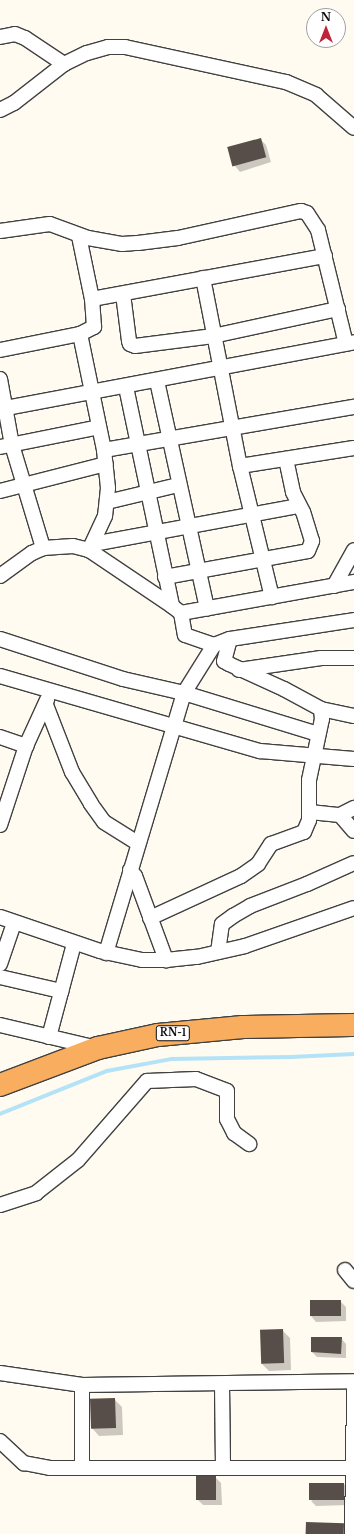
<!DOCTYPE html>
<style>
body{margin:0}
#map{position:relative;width:354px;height:1534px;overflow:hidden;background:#fffbf0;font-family:"Libre Baskerville",serif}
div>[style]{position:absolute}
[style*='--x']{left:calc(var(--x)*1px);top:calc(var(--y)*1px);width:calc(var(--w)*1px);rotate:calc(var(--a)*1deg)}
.shadow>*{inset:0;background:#0003}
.stream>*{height:3.5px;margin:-1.75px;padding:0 1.75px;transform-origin:1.75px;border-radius:1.75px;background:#b4e3f7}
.building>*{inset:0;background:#574e4a;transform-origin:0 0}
.roads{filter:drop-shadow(1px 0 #414141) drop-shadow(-1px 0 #414141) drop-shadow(0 1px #414141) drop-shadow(0 -1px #414141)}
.minor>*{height:14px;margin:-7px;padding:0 7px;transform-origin:7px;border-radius:7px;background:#fff}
.trunk>*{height:22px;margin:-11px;padding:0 11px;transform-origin:11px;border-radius:11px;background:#f8ae5e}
span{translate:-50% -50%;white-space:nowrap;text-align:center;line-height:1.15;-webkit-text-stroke:4px #fff;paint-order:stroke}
.shield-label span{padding:1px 3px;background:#fff;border:1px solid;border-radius:3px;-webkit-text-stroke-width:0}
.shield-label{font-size:10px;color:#0e0e0e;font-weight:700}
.north{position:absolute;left:306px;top:8px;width:40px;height:40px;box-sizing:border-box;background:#fff;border:1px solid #9f9f9f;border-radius:50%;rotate:0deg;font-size:11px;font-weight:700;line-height:16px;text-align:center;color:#0e0e0e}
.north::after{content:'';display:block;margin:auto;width:14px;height:18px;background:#c02438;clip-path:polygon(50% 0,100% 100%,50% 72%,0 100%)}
</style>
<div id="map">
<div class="shadow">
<i style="clip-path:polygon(260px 139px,266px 145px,271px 162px,240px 172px,235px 166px)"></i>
<i style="clip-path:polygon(340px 1301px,346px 1307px,346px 1321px,316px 1322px,311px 1316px)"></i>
<i style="clip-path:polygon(282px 1330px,290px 1338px,291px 1370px,269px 1371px,261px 1363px)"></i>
<i style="clip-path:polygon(312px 1338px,341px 1338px,346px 1344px,346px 1358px,317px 1357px,312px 1352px)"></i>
<i style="clip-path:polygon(114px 1399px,122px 1407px,123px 1435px,99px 1436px,92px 1428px)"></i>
<i style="clip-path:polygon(216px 1478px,221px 1483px,222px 1505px,203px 1505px,198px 1500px)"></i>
<i style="clip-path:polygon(344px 1484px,349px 1490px,349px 1505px,316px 1506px,311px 1501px)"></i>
<i style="clip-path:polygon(343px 1524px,351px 1534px,307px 1534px)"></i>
</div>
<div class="stream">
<i style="--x:0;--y:1114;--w:115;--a:-21.9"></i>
<i style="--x:107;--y:1071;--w:66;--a:-10.5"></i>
<i style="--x:172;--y:1059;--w:119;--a:-1"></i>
<i style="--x:291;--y:1057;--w:63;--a:-2.7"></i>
</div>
<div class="building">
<i style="left:261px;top:138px;width:20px;height:35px;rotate:75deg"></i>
<i style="left:341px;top:1300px;width:16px;height:31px;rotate:90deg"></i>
<i style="left:283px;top:1329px;width:34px;height:23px;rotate:88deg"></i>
<i style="clip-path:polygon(311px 1337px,342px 1337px,341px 1354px,311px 1352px)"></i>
<i style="left:115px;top:1398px;width:30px;height:25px;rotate:88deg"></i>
<i style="left:196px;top:1476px;width:20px;height:24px"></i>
<i style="left:344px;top:1483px;width:17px;height:35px;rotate:90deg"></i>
<i style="left:306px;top:1522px;width:38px;height:12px;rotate:2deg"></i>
</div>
<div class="roads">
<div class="minor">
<i style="--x:0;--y:37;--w:15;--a:-11"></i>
<i style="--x:15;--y:34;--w:11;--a:22"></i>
<i style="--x:25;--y:38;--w:47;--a:33.7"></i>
<i style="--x:0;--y:110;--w:16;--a:-27"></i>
<i style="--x:14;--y:103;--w:63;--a:-38"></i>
<i style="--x:64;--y:64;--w:25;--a:-26"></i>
<i style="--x:87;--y:53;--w:22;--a:-16"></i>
<i style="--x:108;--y:47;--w:17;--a:0"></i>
<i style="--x:125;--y:47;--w:165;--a:12.3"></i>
<i style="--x:286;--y:82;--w:33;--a:23"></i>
<i style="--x:316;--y:95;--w:50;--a:41"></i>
<i style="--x:0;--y:231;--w:50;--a:-8"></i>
<i style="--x:50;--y:224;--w:40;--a:20.2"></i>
<i style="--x:88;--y:238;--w:35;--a:10"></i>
<i style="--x:122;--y:244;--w:16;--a:-4"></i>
<i style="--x:138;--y:243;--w:40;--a:-7.1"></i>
<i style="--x:178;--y:238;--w:126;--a:-12.4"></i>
<i style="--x:301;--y:211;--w:6;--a:18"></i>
<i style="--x:307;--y:213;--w:20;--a:57"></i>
<i style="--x:318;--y:230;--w:117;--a:76.2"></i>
<i style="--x:203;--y:278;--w:192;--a:78.9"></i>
<i style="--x:240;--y:466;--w:135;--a:76.3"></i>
<i style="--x:123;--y:294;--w:47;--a:82.7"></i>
<i style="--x:129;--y:341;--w:3;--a:72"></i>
<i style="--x:130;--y:344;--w:5;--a:22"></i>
<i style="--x:135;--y:346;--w:79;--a:-7.3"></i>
<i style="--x:213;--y:336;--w:128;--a:-12.2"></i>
<i style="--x:92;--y:299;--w:237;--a:-10.5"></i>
<i style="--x:80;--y:334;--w:118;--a:78.3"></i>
<i style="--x:104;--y:450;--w:38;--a:84"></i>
<i style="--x:108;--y:488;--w:28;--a:96"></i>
<i style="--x:105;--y:516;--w:38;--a:115"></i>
<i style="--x:0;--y:350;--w:82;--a:-11.3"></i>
<i style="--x:80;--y:334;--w:16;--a:-27"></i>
<i style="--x:94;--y:327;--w:28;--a:-94"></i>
<i style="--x:92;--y:299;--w:64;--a:-101.7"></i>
<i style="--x:0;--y:379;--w:67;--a:79.7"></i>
<i style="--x:12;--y:445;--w:108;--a:73.2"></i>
<i style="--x:157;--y:381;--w:233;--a:77.6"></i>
<i style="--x:126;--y:387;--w:224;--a:78.1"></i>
<i style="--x:6;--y:408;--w:354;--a:-10.7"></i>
<i style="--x:0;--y:447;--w:101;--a:-11.4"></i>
<i style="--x:104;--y:450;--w:254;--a:-9.8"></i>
<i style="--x:240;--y:466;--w:115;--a:-9"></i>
<i style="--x:0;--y:491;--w:109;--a:-14.3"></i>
<i style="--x:107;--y:502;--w:73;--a:-13.5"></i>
<i style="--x:93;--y:544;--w:208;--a:-10.5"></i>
<i style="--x:0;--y:576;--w:39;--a:-36"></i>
<i style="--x:32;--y:553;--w:12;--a:-24"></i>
<i style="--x:43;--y:548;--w:30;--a:-4"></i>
<i style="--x:73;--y:546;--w:16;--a:14"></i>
<i style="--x:89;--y:550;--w:100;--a:34"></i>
<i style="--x:172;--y:606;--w:11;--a:38"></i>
<i style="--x:181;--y:613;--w:22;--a:80"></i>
<i style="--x:185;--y:635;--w:31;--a:19"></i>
<i style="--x:214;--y:645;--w:17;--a:-21"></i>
<i style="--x:230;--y:639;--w:125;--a:-8.7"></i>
<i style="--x:165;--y:577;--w:145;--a:-10.3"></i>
<i style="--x:308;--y:551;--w:11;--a:-68"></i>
<i style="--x:312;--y:541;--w:30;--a:-107"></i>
<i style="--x:303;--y:512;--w:22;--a:-117"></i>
<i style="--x:293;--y:492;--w:34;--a:-102"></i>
<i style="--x:334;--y:586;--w:41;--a:-60.9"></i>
<i style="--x:181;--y:613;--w:176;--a:-10.2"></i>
<i style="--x:0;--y:639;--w:129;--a:18"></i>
<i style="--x:123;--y:679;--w:63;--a:12.9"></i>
<i style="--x:184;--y:693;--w:140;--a:17"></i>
<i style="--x:230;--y:639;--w:23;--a:105"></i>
<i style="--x:224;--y:661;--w:6;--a:31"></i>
<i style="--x:229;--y:664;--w:60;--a:24.4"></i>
<i style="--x:284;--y:689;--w:42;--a:28.4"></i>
<i style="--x:321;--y:709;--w:34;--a:12"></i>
<i style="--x:239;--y:670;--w:83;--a:-8.3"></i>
<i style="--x:321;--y:658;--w:33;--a:0"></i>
<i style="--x:0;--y:676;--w:271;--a:16.1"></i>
<i style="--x:260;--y:751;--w:94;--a:4.9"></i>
<i style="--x:46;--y:705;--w:72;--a:68.8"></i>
<i style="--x:72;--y:772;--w:37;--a:59"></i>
<i style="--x:91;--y:804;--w:22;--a:54"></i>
<i style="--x:104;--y:822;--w:40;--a:32"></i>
<i style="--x:0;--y:737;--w:28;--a:19"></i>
<i style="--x:310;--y:812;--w:30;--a:6"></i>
<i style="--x:340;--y:815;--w:16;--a:-27"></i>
<i style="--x:340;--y:815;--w:21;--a:49"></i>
<i style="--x:0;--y:825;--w:83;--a:-71.8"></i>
<i style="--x:26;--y:746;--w:51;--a:-65.5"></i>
<i style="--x:130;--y:870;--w:8;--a:50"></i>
<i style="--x:135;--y:876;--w:90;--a:69.7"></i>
<i style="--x:0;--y:917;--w:106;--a:18.8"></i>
<i style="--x:100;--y:951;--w:43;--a:12.1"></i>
<i style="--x:142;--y:960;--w:24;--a:0"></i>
<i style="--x:166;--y:960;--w:31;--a:-6"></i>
<i style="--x:197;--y:957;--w:49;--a:-12.9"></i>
<i style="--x:245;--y:946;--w:115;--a:-19.2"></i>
<i style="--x:150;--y:918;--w:100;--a:-24.8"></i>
<i style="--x:241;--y:876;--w:21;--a:-35"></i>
<i style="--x:258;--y:864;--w:24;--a:-57"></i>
<i style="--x:271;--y:844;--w:35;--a:-20"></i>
<i style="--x:304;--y:832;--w:13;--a:-67"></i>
<i style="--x:309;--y:820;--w:40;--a:-90"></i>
<i style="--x:309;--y:780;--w:62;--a:-78"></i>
<i style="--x:322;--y:719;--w:10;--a:-96"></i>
<i style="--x:218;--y:952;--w:28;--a:-82"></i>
<i style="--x:222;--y:924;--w:14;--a:-36"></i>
<i style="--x:233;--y:916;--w:20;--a:-30"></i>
<i style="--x:250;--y:906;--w:61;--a:-21.1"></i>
<i style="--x:307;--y:884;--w:51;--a:-24.1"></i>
<i style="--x:106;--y:953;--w:271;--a:-73.3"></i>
<i style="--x:184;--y:693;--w:57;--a:-58"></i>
<i style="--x:0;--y:964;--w:43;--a:-71.1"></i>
<i style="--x:0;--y:977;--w:63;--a:12.9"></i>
<i style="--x:0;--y:1025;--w:100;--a:13.3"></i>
<i style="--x:49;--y:1037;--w:96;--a:-75"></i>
<i style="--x:0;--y:1205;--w:38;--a:-18"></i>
<i style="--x:36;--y:1193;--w:53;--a:-38.2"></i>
<i style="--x:78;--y:1160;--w:105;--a:-48.9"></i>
<i style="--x:147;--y:1081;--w:49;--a:-2.3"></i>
<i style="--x:196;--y:1079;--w:33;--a:21"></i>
<i style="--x:227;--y:1091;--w:28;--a:90"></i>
<i style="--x:227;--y:1119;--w:16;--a:63"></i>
<i style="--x:234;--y:1133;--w:19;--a:36"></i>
<i style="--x:345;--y:1270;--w:14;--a:51"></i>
<i style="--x:0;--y:1373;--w:83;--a:8.3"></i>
<i style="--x:82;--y:1385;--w:272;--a:-0.8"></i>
<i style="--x:222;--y:1384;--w:83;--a:89.3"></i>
<i style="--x:82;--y:1385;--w:83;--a:90"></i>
<i style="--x:0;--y:1441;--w:33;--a:43"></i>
<i style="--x:24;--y:1463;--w:26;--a:11"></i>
<i style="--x:50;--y:1468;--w:302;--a:0"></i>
<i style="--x:352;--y:1534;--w:152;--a:-89.2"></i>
</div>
<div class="trunk">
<i style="--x:0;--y:1085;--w:105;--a:-20.7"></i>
<i style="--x:98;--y:1048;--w:61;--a:-12.2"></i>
<i style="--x:158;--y:1035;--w:85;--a:-5.4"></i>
<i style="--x:243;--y:1027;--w:111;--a:-1"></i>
</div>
</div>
<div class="shield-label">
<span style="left:173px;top:1033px">RN-1</span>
</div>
<div class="north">N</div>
</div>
